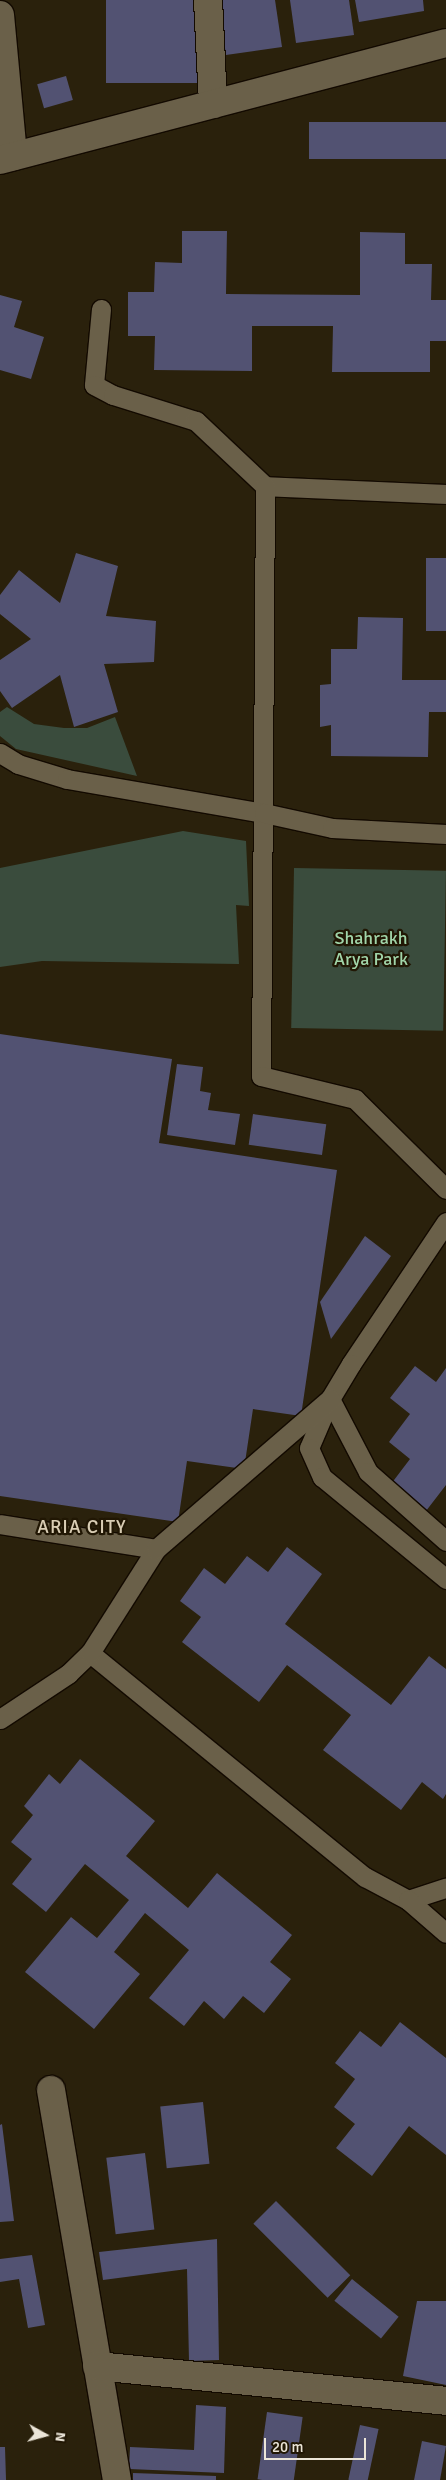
<!DOCTYPE html>
<style>
body{margin:0}
#map{position:relative;width:446px;height:2480px;overflow:hidden;background:#2a210c;font-family:Signika,sans-serif}
div>[style]{position:absolute}
[style*='--x']{left:calc(var(--x)*1px);top:calc(var(--y)*1px);width:calc(var(--w)*1px);rotate:calc(var(--a)*1deg)}
.green>*{inset:0;background:#3a4c3d;transform-origin:0 0}
.building>*{inset:0;background:#525272;transform-origin:0 0}
.roads{filter:drop-shadow(1px 0 #130a00) drop-shadow(-1px 0 #130a00) drop-shadow(0 1px #130a00) drop-shadow(0 -1px #130a00)}
.lane>*{height:19px;margin:-9.5px;padding:0 9.5px;transform-origin:9.5px;border-radius:9.5px;background:#6a6049}
.street>*{height:28px;margin:-14px;padding:0 14px;transform-origin:14px;border-radius:14px;background:#6a6049}
span{translate:-50% -50%;white-space:nowrap;text-align:center;line-height:1.15;-webkit-text-stroke:4.5px #211704;paint-order:stroke}
.park-label{font-size:18px;color:#a1d5a9}
.neighbourhood-label{font-size:19px;color:#d9cdb4;letter-spacing:1px}
.north{position:absolute;left:20px;top:2410px;width:50px;height:50px;-webkit-text-stroke:4px #211704;paint-order:stroke;rotate:97deg;font-size:14px;font-weight:700;line-height:20px;text-align:center;color:#ebe5d8}
.north::after{content:'';display:block;margin:auto;width:18px;height:22px;background:#ebe5d8;clip-path:polygon(50% 0,100% 100%,50% 72%,0 100%)}
.scale{position:absolute;left:264px;top:2438px;width:102px;height:22px;box-sizing:border-box;border:2px solid #ebe5d8;border-top:0;padding-left:6px;font-size:15px;line-height:18px;white-space:nowrap;color:#ebe5d8;-webkit-text-stroke:4px #211704;paint-order:stroke}
</style>
<div id="map">
<div class="green">
<i style="clip-path:polygon(7px 707px,34px 724px,64px 728px,87px 728px,115px 717px,137px 776px,16px 749px,0 736px,0 712px)"></i>
<i style="clip-path:polygon(183px 831px,246px 841px,249px 906px,236px 905px,239px 964px,42px 961px,0 967px,0 868px)"></i>
<i style="left:294px;top:868px;width:152px;height:160px;rotate:1deg"></i>
</div>
<div class="building">
<i style="left:106px;top:0;width:93px;height:83px"></i>
<i style="clip-path:polygon(218px 0,275px 0,282px 47px,226px 55px)"></i>
<i style="clip-path:polygon(290px 0,349px 0,354px 35px,296px 43px)"></i>
<i style="clip-path:polygon(355px 0,423px 0,424px 11px,359px 22px)"></i>
<i style="left:66px;top:76px;width:25px;height:30px;rotate:74deg"></i>
<i style="left:446px;top:122px;width:37px;height:137px;rotate:90deg"></i>
<i style="clip-path:polygon(182px 231px,227px 231px,226px 294px,360px 295px,360px 232px,405px 233px,405px 264px,432px 264px,431px 300px,446px 300px,446px 341px,430px 341px,430px 372px,332px 372px,333px 326px,252px 326px,252px 371px,154px 370px,155px 336px,128px 336px,128px 292px,154px 292px,155px 262px,182px 263px)"></i>
<i style="clip-path:polygon(0 295px,22px 301px,14px 327px,44px 337px,31px 379px,0 370px)"></i>
<i style="clip-path:polygon(76px 553px,118px 566px,106px 616px,156px 621px,154px 662px,104px 664px,118px 712px,74px 727px,60px 675px,12px 708px,0 691px,0 660px,31px 639px,0 614px,0 595px,19px 570px,60px 603px)"></i>
<i style="left:426px;top:558px;width:20px;height:73px"></i>
<i style="clip-path:polygon(358px 617px,403px 618px,402px 680px,446px 680px,446px 712px,429px 712px,428px 757px,331px 756px,331px 725px,320px 727px,320px 685px,331px 684px,331px 649px,357px 649px)"></i>
<i style="clip-path:polygon(0 1034px,172px 1059px,159px 1143px,337px 1170px,301px 1416px,253px 1409px,244px 1469px,187px 1461px,178px 1522px,0 1496px)"></i>
<i style="clip-path:polygon(177px 1064px,203px 1067px,200px 1091px,211px 1093px,208px 1110px,240px 1114px,235px 1145px,167px 1135px)"></i>
<i style="left:253px;top:1114px;width:74px;height:31px;rotate:8deg"></i>
<i style="clip-path:polygon(365px 1236px,391px 1256px,331px 1339px,320px 1302px)"></i>
<i style="clip-path:polygon(415px 1366px,436px 1382px,446px 1368px,446px 1485px,426px 1511px,391px 1484px,410px 1459px,389px 1442px,410px 1414px,390px 1398px)"></i>
<i style="clip-path:polygon(287px 1547px,322px 1574px,285px 1624px,391px 1705px,429px 1656px,446px 1669px,446px 1794px,443px 1799px,422px 1782px,401px 1810px,323px 1750px,351px 1715px,287px 1665px,259px 1702px,182px 1642px,201px 1617px,180px 1601px,204px 1568px,225px 1584px,247px 1556px,268px 1572px)"></i>
<i style="clip-path:polygon(80px 1759px,155px 1821px,126px 1856px,188px 1908px,217px 1873px,292px 1935px,270px 1962px,291px 1979px,264px 2013px,243px 1996px,224px 2019px,204px 2001px,184px 2026px,149px 1998px,189px 1950px,145px 1913px,114px 1952px,140px 1974px,94px 2029px,25px 1972px,71px 1917px,97px 1938px,129px 1900px,85px 1864px,46px 1912px,12px 1884px,32px 1859px,11px 1842px,33px 1815px,24px 1806px,49px 1774px,60px 1784px)"></i>
<i style="clip-path:polygon(400px 2022px,446px 2058px,446px 2155px,409px 2126px,372px 2176px,336px 2148px,355px 2124px,334px 2107px,355px 2079px,335px 2063px,360px 2031px,381px 2047px)"></i>
<i style="left:203px;top:2102px;width:62px;height:43px;rotate:84deg"></i>
<i style="clip-path:polygon(2px 2124px,14px 2221px,0 2222px,0 2125px)"></i>
<i style="left:145px;top:2153px;width:77px;height:39px;rotate:83deg"></i>
<i style="left:276px;top:2201px;width:105px;height:32px;rotate:45deg"></i>
<i style="clip-path:polygon(217px 2239px,219px 2360px,189px 2361px,187px 2269px,103px 2280px,99px 2252px)"></i>
<i style="clip-path:polygon(32px 2255px,45px 2325px,28px 2328px,19px 2279px,0 2282px,0 2259px)"></i>
<i style="left:352px;top:2279px;width:60px;height:28px;rotate:39deg"></i>
<i style="clip-path:polygon(417px 2301px,446px 2301px,446px 2385px,403px 2376px)"></i>
<i style="clip-path:polygon(196px 2405px,226px 2407px,224px 2473px,129px 2469px,130px 2447px,194px 2450px)"></i>
<i style="left:267px;top:2412px;width:36px;height:68px;rotate:8deg"></i>
<i style="left:360px;top:2425px;width:19px;height:56px;rotate:12deg"></i>
<i style="clip-path:polygon(422px 2441px,446px 2446px,440px 2480px,414px 2480px)"></i>
<i style="clip-path:polygon(0 2447px,5px 2447px,6px 2480px,0 2480px)"></i>
<i style="clip-path:polygon(133px 2473px,216px 2476px,216px 2480px,133px 2480px)"></i>
</div>
<div class="roads">
<div class="lane">
<i style="--x:101;--y:309;--w:76;--a:95.3"></i>
<i style="--x:94;--y:385;--w:21;--a:28"></i>
<i style="--x:113;--y:395;--w:87;--a:17.4"></i>
<i style="--x:196;--y:421;--w:95;--a:43.3"></i>
<i style="--x:446;--y:494;--w:181;--a:-177.5"></i>
<i style="--x:265;--y:486;--w:590;--a:90.39"></i>
<i style="--x:261;--y:1076;--w:97;--a:13.7"></i>
<i style="--x:355;--y:1099;--w:128;--a:44.7"></i>
<i style="--x:0;--y:753;--w:21;--a:31"></i>
<i style="--x:18;--y:764;--w:51;--a:17"></i>
<i style="--x:67;--y:779;--w:200;--a:9.8"></i>
<i style="--x:264;--y:813;--w:70;--a:12.4"></i>
<i style="--x:332;--y:828;--w:114;--a:3"></i>
<i style="--x:446;--y:1222;--w:171;--a:123.8"></i>
<i style="--x:351;--y:1364;--w:41;--a:121"></i>
<i style="--x:330;--y:1399;--w:53;--a:113.2"></i>
<i style="--x:309;--y:1448;--w:32;--a:66"></i>
<i style="--x:322;--y:1477;--w:161;--a:39.4"></i>
<i style="--x:330;--y:1399;--w:82;--a:62.5"></i>
<i style="--x:368;--y:1472;--w:104;--a:41.5"></i>
<i style="--x:0;--y:1524;--w:158;--a:9.1"></i>
<i style="--x:90;--y:1653;--w:355;--a:39.2"></i>
<i style="--x:365;--y:1877;--w:49;--a:28.1"></i>
<i style="--x:408;--y:1900;--w:40;--a:-18"></i>
<i style="--x:0;--y:1719;--w:82;--a:-33.5"></i>
<i style="--x:68;--y:1674;--w:30;--a:-44"></i>
<i style="--x:90;--y:1653;--w:123;--a:-57.6"></i>
<i style="--x:156;--y:1549;--w:230;--a:-40.8"></i>
<i style="--x:408;--y:1900;--w:50;--a:41"></i>
</div>
<div class="street">
<i style="--x:208;--y:0;--w:104;--a:87.2"></i>
<i style="--x:0;--y:15;--w:142;--a:84.7"></i>
<i style="--x:0;--y:160;--w:461;--a:-14.7"></i>
<i style="--x:51;--y:2090;--w:396;--a:80.4"></i>
<i style="--x:97;--y:2366;--w:351;--a:5.7"></i>
</div>
</div>
<div class="park-label">
<span style="left:371px;top:949px">Shahrakh<br>Arya Park</span>
</div>
<div class="neighbourhood-label">
<span style="left:82px;top:1528px">ARIA CITY</span>
</div>
<div class="north">N</div>
<div class="scale">20 m</div>
</div>
